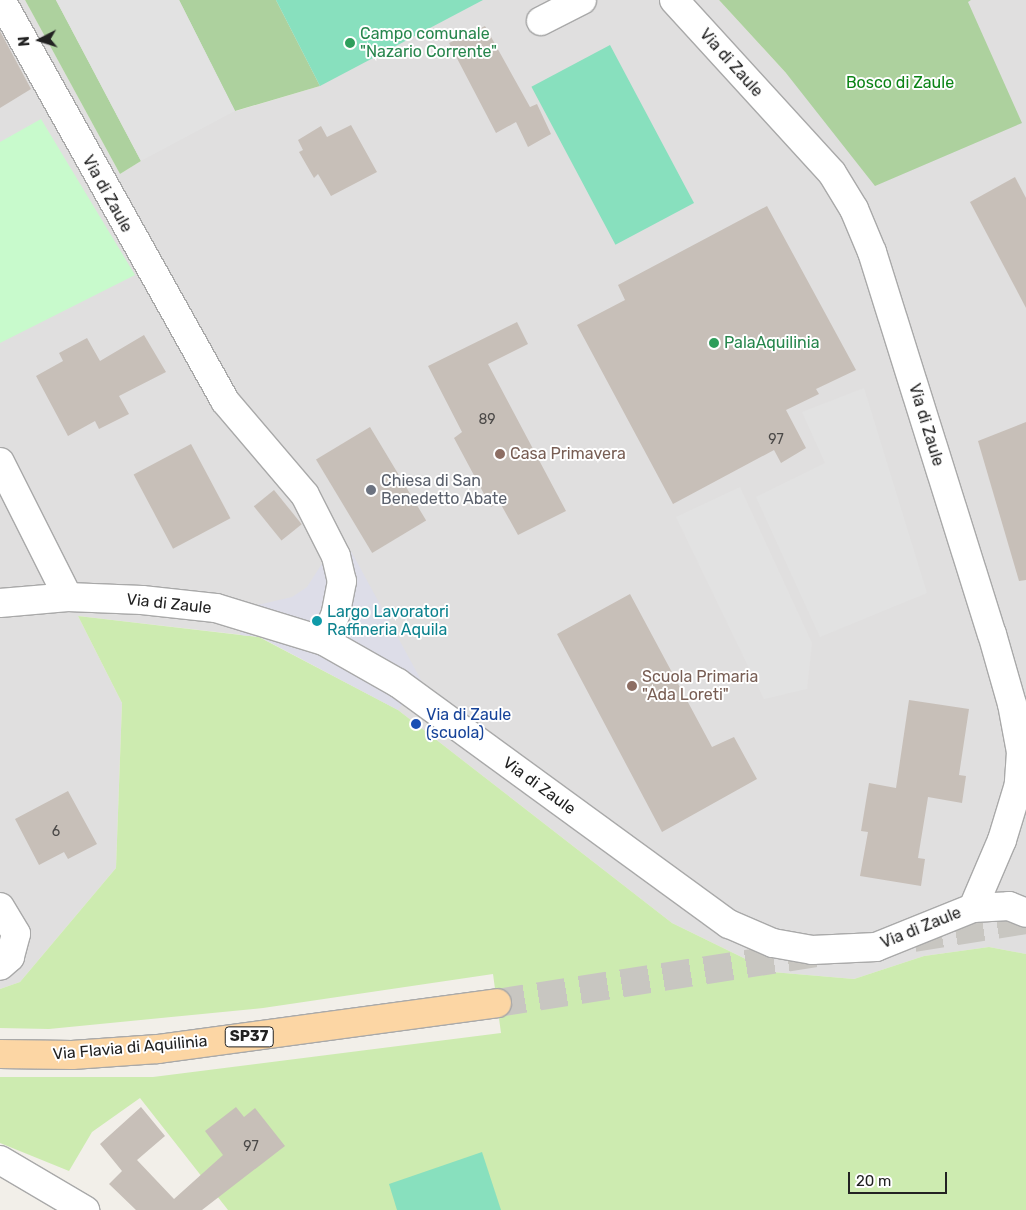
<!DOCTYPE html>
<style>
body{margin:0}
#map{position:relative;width:1026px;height:1210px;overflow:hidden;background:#f2efe9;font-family:Rubik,sans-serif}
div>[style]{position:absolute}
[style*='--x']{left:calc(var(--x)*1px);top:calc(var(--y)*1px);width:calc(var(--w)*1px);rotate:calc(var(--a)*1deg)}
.residential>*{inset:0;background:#e0dfdf}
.grass>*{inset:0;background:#cdebb0}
.forest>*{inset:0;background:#add19e}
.park>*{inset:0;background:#c8facc}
.pitch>*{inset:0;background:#88e0be;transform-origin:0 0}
.parking>*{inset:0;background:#e2e2e2}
.plaza>*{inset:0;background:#dddde8}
.building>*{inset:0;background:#c7bfb8;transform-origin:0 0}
.primary-tunnel>*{height:28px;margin-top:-14px;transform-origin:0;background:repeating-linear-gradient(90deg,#c8c6c1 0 28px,transparent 0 42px)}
.roads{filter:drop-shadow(1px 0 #a9a9a9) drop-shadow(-1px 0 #a9a9a9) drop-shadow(0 1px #a9a9a9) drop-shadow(0 -1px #a9a9a9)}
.minor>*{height:28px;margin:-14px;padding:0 14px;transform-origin:14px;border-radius:14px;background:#fff}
.tertiary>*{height:28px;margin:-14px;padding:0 14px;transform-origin:14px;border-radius:14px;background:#fff}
.primary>*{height:28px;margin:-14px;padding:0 14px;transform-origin:14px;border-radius:14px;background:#fcd6a4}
.dots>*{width:14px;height:14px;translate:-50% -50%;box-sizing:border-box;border:2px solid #fff;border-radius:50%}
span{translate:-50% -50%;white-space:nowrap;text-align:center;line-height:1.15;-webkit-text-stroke:4px #fff;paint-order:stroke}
.number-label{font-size:14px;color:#4b4948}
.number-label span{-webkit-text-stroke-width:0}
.shield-label span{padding:1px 4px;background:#fff;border:1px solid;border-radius:4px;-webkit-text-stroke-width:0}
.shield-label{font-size:15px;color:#222;font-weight:700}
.leisure-label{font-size:16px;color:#27864d}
.left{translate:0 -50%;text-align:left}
.street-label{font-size:16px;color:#222}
.park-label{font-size:16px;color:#0c8416}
.education-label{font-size:16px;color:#785e54}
.worship-label{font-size:16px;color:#5b616d}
.culture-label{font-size:16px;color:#0d838f}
.transit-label{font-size:16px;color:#164399}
.north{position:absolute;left:15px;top:15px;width:50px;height:50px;-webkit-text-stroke:4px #fff;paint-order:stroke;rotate:265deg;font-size:14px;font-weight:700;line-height:20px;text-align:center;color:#222}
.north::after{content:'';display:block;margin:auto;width:18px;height:22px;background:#222;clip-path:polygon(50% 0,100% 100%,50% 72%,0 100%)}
.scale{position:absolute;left:848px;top:1172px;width:99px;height:22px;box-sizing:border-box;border:2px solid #222;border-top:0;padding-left:6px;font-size:15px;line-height:18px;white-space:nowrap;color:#222;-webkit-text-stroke:4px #fff;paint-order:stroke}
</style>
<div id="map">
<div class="residential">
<i style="clip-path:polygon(0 0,25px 0,120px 174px,141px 161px,56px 0,179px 0,236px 111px,320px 86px,276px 0,719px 0,786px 73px,971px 0,1026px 0,1026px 954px,989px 947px,924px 956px,854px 979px,772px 972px,672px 923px,398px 710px,260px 637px,78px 616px,122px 703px,116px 868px,20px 982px,0 989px)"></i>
</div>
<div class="grass">
<i style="clip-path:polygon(78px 616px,259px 637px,398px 710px,672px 923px,772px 972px,854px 979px,924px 956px,989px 947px,1026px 954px,1026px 1210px,228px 1210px,140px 1098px,92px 1132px,69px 1171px,0 1143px,0 1077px,153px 1077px,501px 1033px,493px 974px,263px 1008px,49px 1029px,0 1028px,0 989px,20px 982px,116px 868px,122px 703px)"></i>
</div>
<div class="forest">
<i style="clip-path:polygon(25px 0,56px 0,141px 161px,120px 174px)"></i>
<i style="clip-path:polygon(179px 0,276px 0,320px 86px,235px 111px)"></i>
<i style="clip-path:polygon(719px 0,971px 0,968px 2px,1022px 123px,875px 186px,786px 73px)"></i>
</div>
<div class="park">
<i style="clip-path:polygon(41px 119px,135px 275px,0 343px,0 142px)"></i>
</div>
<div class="pitch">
<i style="clip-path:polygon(276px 0,483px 0,320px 86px)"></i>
<i style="left:610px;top:45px;width:179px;height:89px;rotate:62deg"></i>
<i style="clip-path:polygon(482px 1152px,501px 1210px,397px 1210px,389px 1184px)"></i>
</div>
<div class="parking">
<i style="clip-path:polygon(56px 0,179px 0,235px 111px,141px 161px)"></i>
<i style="clip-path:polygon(864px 388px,927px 593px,820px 637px,756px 497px,825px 463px,802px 412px)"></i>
<i style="clip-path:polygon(740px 487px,812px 643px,807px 689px,764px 699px,676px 517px)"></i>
</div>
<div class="plaza">
<i style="clip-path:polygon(351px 551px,421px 680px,398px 710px,260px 637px,240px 635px,249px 607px,292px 597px,307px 587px,323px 562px)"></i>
</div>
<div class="building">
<i style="clip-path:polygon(485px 26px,530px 107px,537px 104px,551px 134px,528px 147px,516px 122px,496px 133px,449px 43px)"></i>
<i style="clip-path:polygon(0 31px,31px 89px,0 108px)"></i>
<i style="clip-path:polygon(351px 125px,377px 172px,331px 196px,318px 174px,314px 178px,299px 152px,303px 150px,298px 140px,321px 126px,327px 137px)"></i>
<i style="clip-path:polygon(1015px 177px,1026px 198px,1026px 308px,970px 202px)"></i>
<i style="clip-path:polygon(767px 206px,856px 370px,816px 389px,819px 394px,786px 410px,806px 448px,781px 463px,774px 450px,673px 504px,577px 325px,625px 300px,618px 285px)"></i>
<i style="clip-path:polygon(517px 322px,528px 344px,488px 364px,566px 511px,518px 535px,499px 501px,491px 507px,454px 438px,462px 432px,428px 366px)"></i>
<i style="clip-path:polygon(144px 335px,166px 372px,119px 396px,129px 414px,99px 429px,95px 421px,68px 436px,36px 376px,63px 361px,59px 353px,87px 338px,100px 361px)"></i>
<i style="clip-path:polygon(1026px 422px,1026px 580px,1019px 581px,978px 441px)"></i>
<i style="left:370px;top:427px;width:109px;height:63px;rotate:59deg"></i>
<i style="left:191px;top:444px;width:84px;height:65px;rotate:62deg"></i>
<i style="left:274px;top:490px;width:44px;height:26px;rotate:51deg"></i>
<i style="clip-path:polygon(630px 594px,712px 747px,734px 737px,757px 779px,662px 832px,557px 634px)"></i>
<i style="clip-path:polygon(909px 700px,969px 709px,959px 775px,966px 776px,962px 803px,928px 797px,918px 858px,925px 859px,921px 886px,860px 876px,868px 832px,861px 831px,869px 783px,896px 788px)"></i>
<i style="clip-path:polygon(68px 791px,97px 844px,68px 859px,64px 852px,39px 865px,15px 819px)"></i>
<i style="clip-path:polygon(141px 1107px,165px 1136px,137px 1160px,174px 1199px,223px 1155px,205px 1131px,236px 1107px,244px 1117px,255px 1108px,285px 1146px,202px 1210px,136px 1210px,109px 1184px,122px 1171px,100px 1144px)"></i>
</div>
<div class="primary-tunnel">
<i style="--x:914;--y:938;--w:113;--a:-9.1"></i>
<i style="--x:497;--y:1003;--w:324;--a:-8.9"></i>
</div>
<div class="roads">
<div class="minor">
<i style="--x:1;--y:0;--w:459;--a:60.8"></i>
<i style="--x:225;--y:401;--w:123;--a:49.6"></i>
<i style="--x:305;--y:495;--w:68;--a:63.1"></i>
<i style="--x:336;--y:556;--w:26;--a:77"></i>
<i style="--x:342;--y:581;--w:33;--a:101"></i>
<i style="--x:336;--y:613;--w:30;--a:113"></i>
<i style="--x:674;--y:0;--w:234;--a:47.6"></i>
<i style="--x:832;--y:173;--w:42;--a:58.6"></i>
<i style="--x:854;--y:209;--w:47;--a:67.3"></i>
<i style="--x:872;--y:252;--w:400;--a:72.6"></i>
<i style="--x:992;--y:634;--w:73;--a:74.1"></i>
<i style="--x:1012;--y:704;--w:49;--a:79.4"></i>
<i style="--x:1021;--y:752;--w:32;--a:94"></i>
<i style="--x:1019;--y:784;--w:59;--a:106.9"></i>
<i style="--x:1002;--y:840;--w:74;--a:113.1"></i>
<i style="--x:541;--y:21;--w:46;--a:-27.1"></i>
<i style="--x:0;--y:462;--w:151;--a:63.3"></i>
<i style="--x:0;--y:603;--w:68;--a:-5"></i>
<i style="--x:68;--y:597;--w:74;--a:2.3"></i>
<i style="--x:142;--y:600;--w:74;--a:6.2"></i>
<i style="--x:216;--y:608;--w:113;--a:17"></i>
<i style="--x:324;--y:641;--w:85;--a:29.6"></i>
<i style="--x:398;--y:683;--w:409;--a:36.1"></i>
<i style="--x:729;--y:924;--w:48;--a:23.4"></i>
<i style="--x:773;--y:943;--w:40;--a:10"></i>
<i style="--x:812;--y:950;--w:64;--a:-2.7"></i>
<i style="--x:876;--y:947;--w:105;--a:-21.9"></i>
<i style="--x:973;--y:908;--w:36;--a:-3"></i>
<i style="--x:1009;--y:906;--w:18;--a:22"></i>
<i style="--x:0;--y:907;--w:31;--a:59"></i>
<i style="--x:16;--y:934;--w:24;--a:105"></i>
<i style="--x:10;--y:957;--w:13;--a:138"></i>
</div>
<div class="tertiary">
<i style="--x:0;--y:1160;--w:99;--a:30.5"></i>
</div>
<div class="primary">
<i style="--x:0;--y:1054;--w:72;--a:0.8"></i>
<i style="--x:72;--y:1055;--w:86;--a:-4"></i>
<i style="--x:158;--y:1049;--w:342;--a:-7.7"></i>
</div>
</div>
<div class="dots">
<i style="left:350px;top:43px;background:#2e9e5b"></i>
<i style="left:714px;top:343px;background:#2e9e5b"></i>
<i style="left:500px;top:454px;background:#8d6e63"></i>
<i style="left:371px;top:490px;background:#6b7280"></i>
<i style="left:317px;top:621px;background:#0f9aa8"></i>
<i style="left:632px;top:686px;background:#8d6e63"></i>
<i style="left:416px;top:724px;background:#1a4fb4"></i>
</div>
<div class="number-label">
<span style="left:487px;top:420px">89</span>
<span style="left:776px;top:440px">97</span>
<span style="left:56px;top:832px">6</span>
<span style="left:251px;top:1147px">97</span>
</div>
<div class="shield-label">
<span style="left:249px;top:1037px">SP37</span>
</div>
<div class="leisure-label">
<span class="left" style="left:360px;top:43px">Campo comunale<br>"Nazario Corrente"</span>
<span class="left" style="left:724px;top:343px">PalaAquilinia</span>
</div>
<div class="street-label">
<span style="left:731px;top:63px;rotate:48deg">Via di Zaule</span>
<span style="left:107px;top:194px;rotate:61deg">Via di Zaule</span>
<span style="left:926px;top:425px;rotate:73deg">Via di Zaule</span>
<span style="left:169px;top:604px;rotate:6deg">Via di Zaule</span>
<span style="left:539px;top:786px;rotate:36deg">Via di Zaule</span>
<span style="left:921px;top:928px;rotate:-22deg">Via di Zaule</span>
<span style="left:130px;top:1048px;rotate:-5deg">Via Flavia di Aquilinia</span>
</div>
<div class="park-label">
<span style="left:900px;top:83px">Bosco di Zaule</span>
</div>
<div class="education-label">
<span class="left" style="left:510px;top:454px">Casa Primavera</span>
<span class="left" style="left:642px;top:686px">Scuola Primaria<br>"Ada Loreti"</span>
</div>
<div class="worship-label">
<span class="left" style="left:381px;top:490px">Chiesa di San<br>Benedetto Abate</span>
</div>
<div class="culture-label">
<span class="left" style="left:327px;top:621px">Largo Lavoratori<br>Raffineria Aquila</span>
</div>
<div class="transit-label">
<span class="left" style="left:426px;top:724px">Via di Zaule<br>(scuola)</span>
</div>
<div class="north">N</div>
<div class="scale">20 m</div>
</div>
